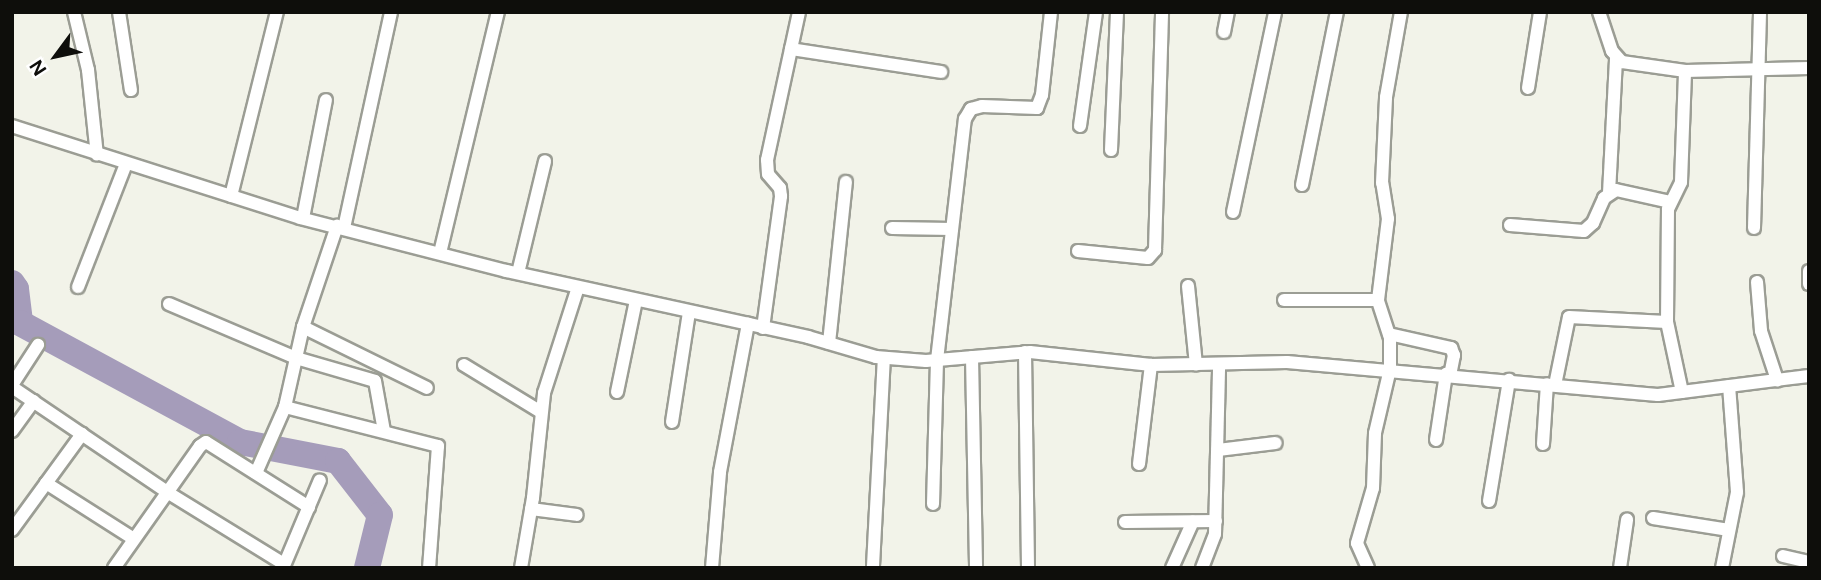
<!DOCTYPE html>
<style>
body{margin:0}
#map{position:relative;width:1821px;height:580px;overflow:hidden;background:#f2f3e9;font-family:"DM Sans",sans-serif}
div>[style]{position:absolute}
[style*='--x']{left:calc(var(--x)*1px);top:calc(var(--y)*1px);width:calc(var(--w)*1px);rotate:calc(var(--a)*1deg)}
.river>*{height:26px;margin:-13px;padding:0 13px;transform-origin:13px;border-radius:13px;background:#a59cba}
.roads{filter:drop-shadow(2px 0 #9b9d94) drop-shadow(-2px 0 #9b9d94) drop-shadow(0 2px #9b9d94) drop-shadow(0 -2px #9b9d94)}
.minor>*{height:12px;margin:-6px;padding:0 6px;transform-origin:6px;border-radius:6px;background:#fff}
span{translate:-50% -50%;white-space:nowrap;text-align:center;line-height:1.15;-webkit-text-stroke:6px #fff;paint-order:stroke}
.frame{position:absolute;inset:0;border:14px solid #0e0e0b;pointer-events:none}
.north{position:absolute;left:21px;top:21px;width:70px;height:70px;-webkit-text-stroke:5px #fff;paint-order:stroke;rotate:237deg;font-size:19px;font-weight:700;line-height:28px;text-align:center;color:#0e0e0b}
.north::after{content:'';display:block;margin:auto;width:24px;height:32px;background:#0e0e0b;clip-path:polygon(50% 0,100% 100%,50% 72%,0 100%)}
</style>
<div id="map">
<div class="river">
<i style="--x:12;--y:283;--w:7;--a:56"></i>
<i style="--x:16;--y:289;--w:34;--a:83"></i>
<i style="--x:20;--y:323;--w:250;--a:28.4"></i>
<i style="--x:240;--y:442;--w:100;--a:11"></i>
<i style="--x:338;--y:461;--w:68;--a:52.1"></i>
<i style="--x:380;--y:515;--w:55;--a:103.8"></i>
</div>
<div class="roads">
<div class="minor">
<i style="--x:74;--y:12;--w:60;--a:76.4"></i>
<i style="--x:88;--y:70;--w:85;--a:84"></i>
<i style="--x:119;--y:12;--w:79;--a:81.3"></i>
<i style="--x:1599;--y:12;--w:41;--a:71.6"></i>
<i style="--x:1612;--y:51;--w:15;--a:48"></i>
<i style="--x:1622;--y:62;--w:64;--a:8.1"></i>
<i style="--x:1685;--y:71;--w:124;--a:-1.4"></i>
<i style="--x:1224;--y:32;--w:20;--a:-79"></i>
<i style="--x:791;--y:49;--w:152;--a:8.7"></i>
<i style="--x:1528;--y:88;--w:77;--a:-81"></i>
<i style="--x:12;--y:126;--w:302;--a:17.7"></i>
<i style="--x:300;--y:218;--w:213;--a:14.4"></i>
<i style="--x:506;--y:271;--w:309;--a:12.3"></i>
<i style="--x:808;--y:337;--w:71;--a:16.4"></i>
<i style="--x:876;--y:357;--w:50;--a:4.6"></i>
<i style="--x:926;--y:361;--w:104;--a:-4.9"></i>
<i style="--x:1030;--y:352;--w:122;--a:6.1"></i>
<i style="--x:1151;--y:365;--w:136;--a:-1.3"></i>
<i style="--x:1287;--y:362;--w:372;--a:5.1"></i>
<i style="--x:1658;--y:395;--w:152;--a:-7.2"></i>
<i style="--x:1080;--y:126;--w:115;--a:-82"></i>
<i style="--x:1111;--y:150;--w:138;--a:-87.5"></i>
<i style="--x:1302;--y:185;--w:177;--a:-78.6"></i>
<i style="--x:1609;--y:193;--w:135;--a:-87"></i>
<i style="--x:231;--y:196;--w:190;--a:-76"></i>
<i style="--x:1233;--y:212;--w:204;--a:-78.1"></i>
<i style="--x:303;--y:218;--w:120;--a:-79"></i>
<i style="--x:1510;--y:225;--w:74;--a:4.6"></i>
<i style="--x:1584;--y:231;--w:12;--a:-42"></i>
<i style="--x:1593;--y:223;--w:27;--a:-66"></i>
<i style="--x:1604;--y:198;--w:14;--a:-34"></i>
<i style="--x:1616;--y:190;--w:55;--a:12.5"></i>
<i style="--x:344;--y:228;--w:221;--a:-77.7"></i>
<i style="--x:892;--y:228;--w:60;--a:1"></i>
<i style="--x:1754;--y:228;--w:216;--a:-88.4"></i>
<i style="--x:1078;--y:251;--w:70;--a:5.7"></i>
<i style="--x:1148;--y:258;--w:11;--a:-49"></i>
<i style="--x:1155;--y:250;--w:238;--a:-88.3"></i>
<i style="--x:440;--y:253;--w:248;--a:-76.5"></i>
<i style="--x:1809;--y:271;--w:13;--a:90"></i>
<i style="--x:518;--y:273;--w:115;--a:-76.4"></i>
<i style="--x:1757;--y:282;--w:49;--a:85.3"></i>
<i style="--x:1761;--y:331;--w:52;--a:71.9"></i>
<i style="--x:1188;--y:286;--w:79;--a:84.2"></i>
<i style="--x:78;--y:287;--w:132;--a:-68.7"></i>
<i style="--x:1284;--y:300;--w:94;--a:0"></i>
<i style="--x:169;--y:304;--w:138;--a:23"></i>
<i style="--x:296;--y:358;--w:82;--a:16.2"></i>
<i style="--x:375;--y:381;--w:51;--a:79.8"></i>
<i style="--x:303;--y:327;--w:138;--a:26.2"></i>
<i style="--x:763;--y:328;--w:133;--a:-82.2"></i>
<i style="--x:781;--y:196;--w:8;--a:-97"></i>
<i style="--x:780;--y:188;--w:18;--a:-131"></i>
<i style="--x:768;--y:174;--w:14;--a:-94"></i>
<i style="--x:767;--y:160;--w:151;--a:-77.8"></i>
<i style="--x:1389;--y:334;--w:64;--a:12.7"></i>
<i style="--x:1451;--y:348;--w:8;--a:67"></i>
<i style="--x:1454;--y:355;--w:20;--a:101"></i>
<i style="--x:829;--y:343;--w:162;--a:-84"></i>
<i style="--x:1025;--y:352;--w:216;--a:89.2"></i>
<i style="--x:972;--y:357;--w:211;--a:88.9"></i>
<i style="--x:464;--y:365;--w:90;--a:31.4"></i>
<i style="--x:12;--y:385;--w:48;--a:-57"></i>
<i style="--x:1555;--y:385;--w:69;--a:-78.4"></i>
<i style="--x:1569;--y:317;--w:98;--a:2.9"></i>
<i style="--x:12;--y:387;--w:187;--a:34.1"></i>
<i style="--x:167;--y:492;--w:137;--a:31.6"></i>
<i style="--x:617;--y:392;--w:94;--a:-78.3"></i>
<i style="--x:1682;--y:392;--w:72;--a:-102.1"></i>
<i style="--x:1667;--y:322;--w:113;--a:-89.5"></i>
<i style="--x:1668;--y:209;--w:30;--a:-64"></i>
<i style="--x:1681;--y:182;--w:111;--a:-87.9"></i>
<i style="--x:285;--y:407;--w:158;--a:14.3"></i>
<i style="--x:438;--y:446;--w:122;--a:94.2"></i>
<i style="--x:672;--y:422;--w:111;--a:-81.2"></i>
<i style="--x:12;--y:431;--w:37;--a:-54"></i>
<i style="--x:1436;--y:440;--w:67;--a:-81.4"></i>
<i style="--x:1543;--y:444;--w:60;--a:-86.2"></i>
<i style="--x:1218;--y:450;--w:58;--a:-6.9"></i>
<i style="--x:1139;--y:464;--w:100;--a:-83.1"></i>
<i style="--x:256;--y:473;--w:72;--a:-66.3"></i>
<i style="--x:285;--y:407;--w:82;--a:-77.3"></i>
<i style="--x:303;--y:327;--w:107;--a:-71.4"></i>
<i style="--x:46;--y:483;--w:104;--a:32.5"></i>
<i style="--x:1489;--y:501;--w:123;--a:-80.6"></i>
<i style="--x:933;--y:504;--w:144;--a:-88.4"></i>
<i style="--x:937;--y:360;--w:243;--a:-83.4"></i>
<i style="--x:965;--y:119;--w:12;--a:-59"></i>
<i style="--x:971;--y:109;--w:11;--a:-15"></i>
<i style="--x:982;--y:106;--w:55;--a:2.1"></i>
<i style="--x:1037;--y:108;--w:14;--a:-69"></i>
<i style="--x:1042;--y:95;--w:83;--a:-83.8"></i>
<i style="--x:531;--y:509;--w:46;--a:7.4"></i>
<i style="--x:1653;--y:518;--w:77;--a:9"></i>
<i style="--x:1125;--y:522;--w:91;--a:-0.6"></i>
<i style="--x:12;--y:530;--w:119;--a:-53.9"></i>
<i style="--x:1783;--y:556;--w:27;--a:13"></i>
<i style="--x:873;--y:566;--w:208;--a:-87"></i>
<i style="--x:114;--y:568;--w:149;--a:-54.8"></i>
<i style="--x:200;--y:446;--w:7;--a:-34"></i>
<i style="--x:206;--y:442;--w:122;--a:32.3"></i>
<i style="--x:283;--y:568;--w:95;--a:-67.2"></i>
<i style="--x:521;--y:568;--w:71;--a:-80.3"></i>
<i style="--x:533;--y:498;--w:106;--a:-84"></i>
<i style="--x:544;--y:393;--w:111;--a:-72.2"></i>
<i style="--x:712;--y:568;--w:96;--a:-85.2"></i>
<i style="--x:720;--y:472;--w:151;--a:-79.3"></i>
<i style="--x:1172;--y:568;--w:51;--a:-65.9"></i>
<i style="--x:1202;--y:568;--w:36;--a:-69"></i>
<i style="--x:1215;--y:534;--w:169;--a:-88.6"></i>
<i style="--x:1368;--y:568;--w:27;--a:-114"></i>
<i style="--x:1357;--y:543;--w:57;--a:-73.8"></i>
<i style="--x:1373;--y:488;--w:55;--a:-87.9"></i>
<i style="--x:1375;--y:433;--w:66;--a:-76.8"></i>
<i style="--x:1390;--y:369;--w:31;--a:-90"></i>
<i style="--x:1390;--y:338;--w:40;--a:-108"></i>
<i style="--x:1378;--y:300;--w:82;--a:-83"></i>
<i style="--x:1388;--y:219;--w:36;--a:-99"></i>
<i style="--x:1382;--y:183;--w:86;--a:-87.3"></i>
<i style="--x:1386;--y:97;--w:86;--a:-80"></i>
<i style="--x:1620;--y:568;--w:49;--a:-81.7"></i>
<i style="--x:1722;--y:568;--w:77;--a:-78.8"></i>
<i style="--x:1737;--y:492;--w:106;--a:-94.3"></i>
</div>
</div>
<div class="frame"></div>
<div class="north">N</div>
</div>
